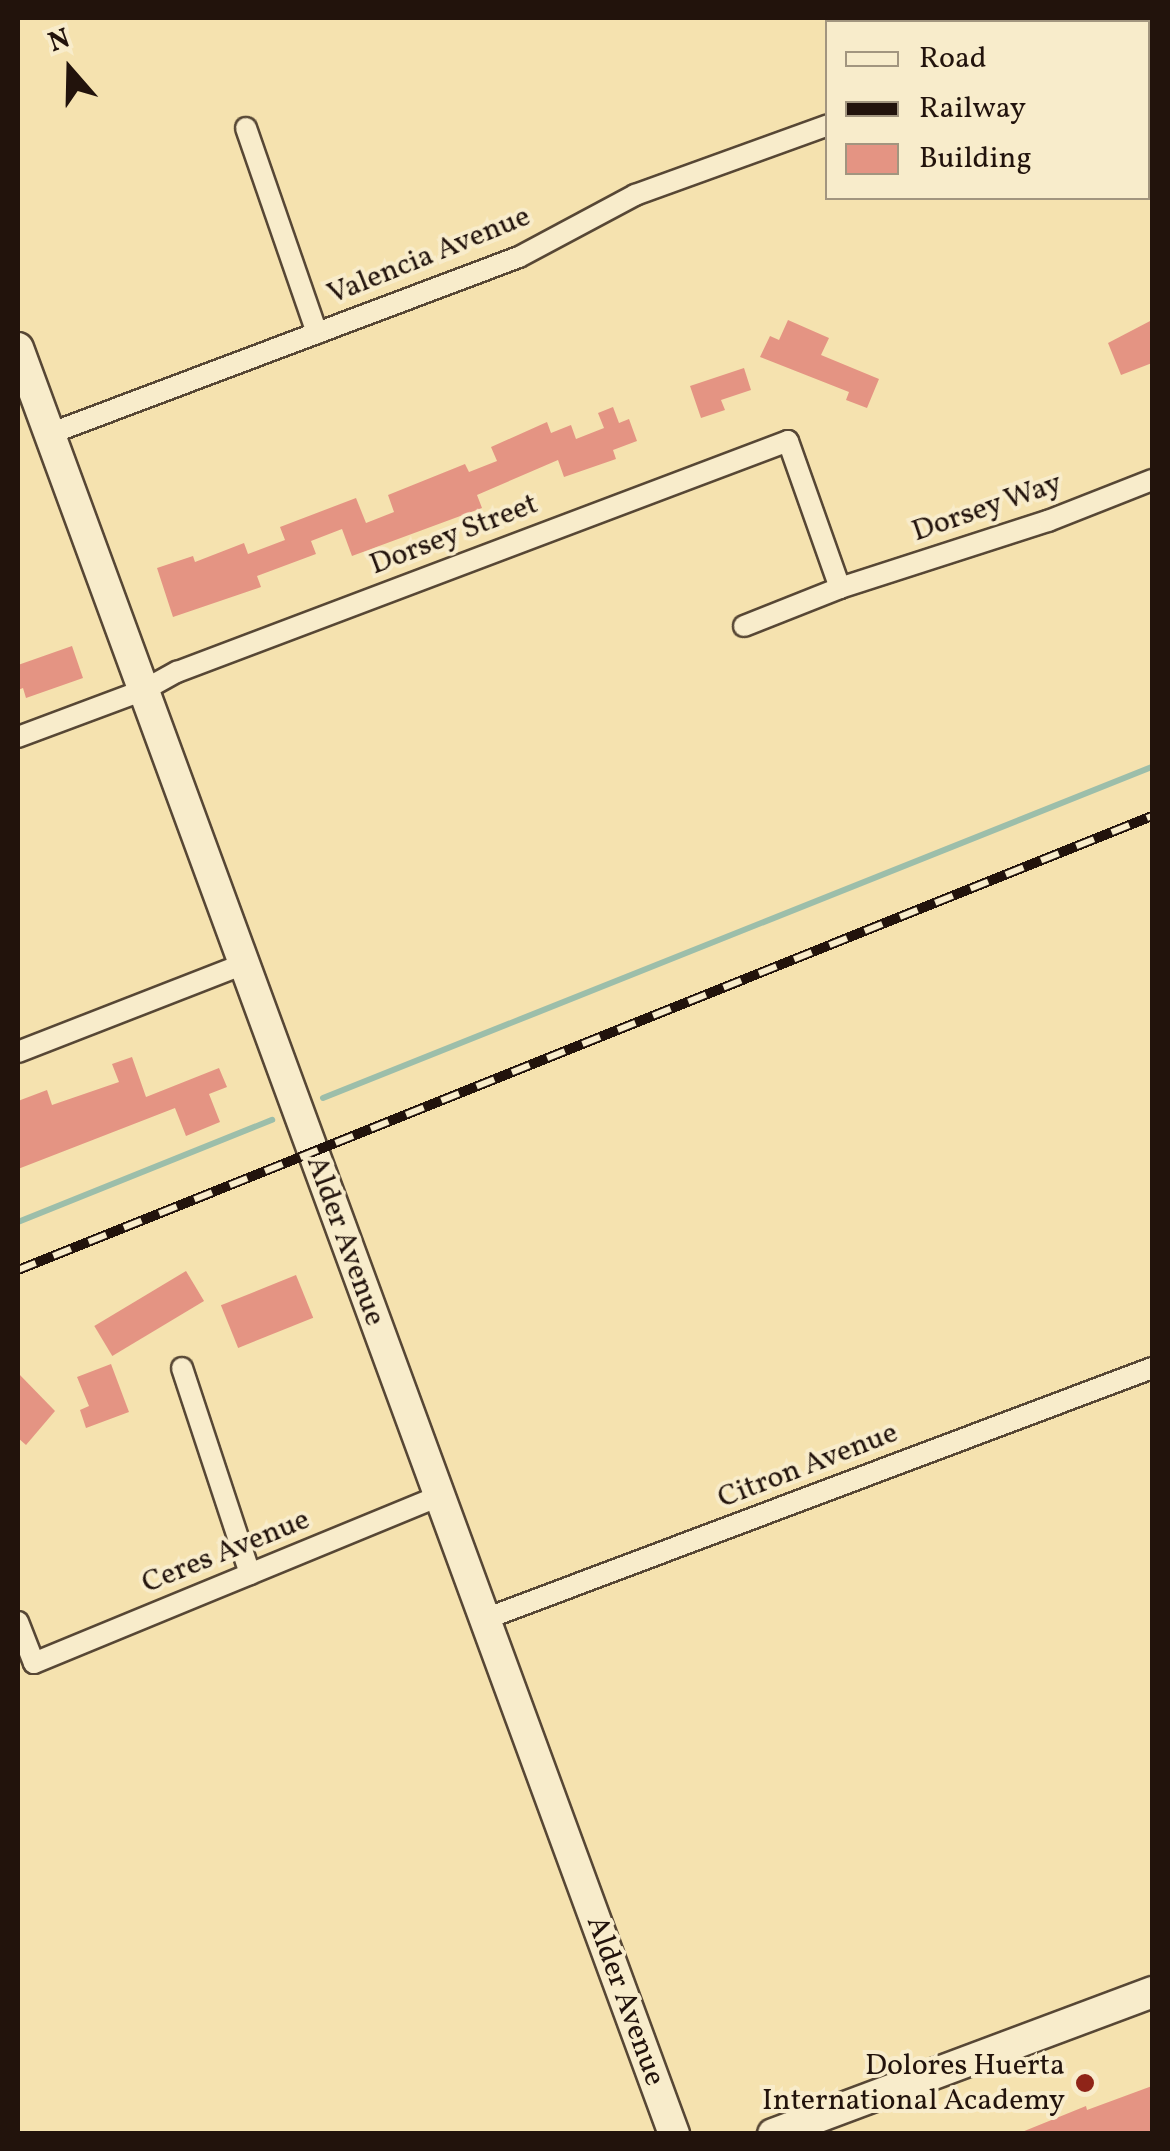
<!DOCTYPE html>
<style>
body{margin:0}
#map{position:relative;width:1170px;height:2151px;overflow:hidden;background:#f5e2af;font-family:Vollkorn,serif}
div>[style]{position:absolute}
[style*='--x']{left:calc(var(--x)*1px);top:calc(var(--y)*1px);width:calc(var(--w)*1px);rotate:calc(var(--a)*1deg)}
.stream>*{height:6px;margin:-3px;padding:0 3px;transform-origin:3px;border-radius:3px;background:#9cbeaa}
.building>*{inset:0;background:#e49483;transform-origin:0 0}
.roads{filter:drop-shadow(2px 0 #574735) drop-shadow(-2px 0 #574735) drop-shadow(0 2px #574735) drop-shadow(0 -2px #574735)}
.minor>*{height:20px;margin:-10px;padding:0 10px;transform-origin:10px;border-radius:10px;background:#f8eccb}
.secondary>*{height:30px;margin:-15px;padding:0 15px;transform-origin:15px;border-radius:15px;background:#f8eccb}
.rail>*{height:10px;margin-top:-5px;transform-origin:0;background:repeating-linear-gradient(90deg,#f8eccb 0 19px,#22130c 0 38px);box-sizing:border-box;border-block:2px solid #22130c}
.dots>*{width:28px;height:28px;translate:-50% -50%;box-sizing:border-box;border:5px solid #f8eccb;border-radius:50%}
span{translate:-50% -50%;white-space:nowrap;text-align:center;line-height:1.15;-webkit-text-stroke:8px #f8eccb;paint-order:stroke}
.street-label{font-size:30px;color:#22130c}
.poi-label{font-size:30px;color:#22130c}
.right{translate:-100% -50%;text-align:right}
.frame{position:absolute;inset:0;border:20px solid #22130c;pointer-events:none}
.legend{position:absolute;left:825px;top:20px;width:325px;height:180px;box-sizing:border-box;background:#f8eccb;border:2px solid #a2957f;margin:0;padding:12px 18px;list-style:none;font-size:30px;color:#22130c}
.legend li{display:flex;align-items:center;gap:20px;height:50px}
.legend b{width:50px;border:2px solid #a2957f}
.north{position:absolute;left:20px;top:20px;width:100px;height:100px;-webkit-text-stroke:8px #f8eccb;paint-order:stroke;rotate:340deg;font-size:28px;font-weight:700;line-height:40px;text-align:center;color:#22130c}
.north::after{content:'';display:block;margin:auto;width:35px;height:45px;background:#22130c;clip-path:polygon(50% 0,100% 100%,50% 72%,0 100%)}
</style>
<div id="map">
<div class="stream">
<i style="--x:323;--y:1098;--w:893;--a:-21.77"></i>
<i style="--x:18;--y:1222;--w:274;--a:-21.9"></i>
</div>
<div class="building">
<i style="clip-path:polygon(788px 320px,829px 338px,821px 355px,879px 379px,867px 408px,846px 400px,849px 392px,760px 357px,770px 336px,779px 340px)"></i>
<i style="clip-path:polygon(1152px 320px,1152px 363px,1121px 375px,1108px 343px)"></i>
<i style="clip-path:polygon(744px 368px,751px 390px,721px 400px,725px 410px,701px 418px,690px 386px)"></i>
<i style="clip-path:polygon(613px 407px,619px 423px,629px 419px,637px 441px,613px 450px,616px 459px,564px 477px,558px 460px,477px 495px,482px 508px,352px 556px,342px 529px,311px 541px,316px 554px,257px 576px,261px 587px,173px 617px,157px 568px,193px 556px,195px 562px,244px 543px,248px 554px,285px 540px,280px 527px,356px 498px,366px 523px,394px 512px,388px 495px,465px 464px,469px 472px,497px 461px,491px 447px,547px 422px,551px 433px,571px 425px,576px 439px,604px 428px,598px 413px)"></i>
<i style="clip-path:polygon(72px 646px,83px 678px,26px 698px,23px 688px,18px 690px,18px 665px)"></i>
<i style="clip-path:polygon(132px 1057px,146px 1097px,219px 1068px,227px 1087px,209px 1094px,220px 1122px,186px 1136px,175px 1108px,18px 1169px,18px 1101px,47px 1090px,52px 1105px,119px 1082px,112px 1064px)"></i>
<i style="left:186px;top:1271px;width:35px;height:107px;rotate:59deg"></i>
<i style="left:296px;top:1275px;width:46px;height:81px;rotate:68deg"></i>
<i style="clip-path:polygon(111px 1364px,129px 1412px,86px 1428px,80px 1410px,89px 1406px,77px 1377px)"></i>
<i style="clip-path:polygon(18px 1373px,55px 1411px,26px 1445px,18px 1438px)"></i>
<i style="clip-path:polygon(1152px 2086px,1152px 2134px,1017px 2134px,1086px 2106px,1087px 2110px)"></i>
</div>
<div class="roads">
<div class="minor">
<i style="--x:1126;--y:18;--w:4;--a:76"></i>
<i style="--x:1101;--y:22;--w:7;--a:-34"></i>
<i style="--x:1148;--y:76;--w:14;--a:73"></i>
<i style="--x:246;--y:128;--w:217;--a:70.9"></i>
<i style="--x:49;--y:434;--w:502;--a:-20.64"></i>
<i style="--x:519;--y:257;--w:132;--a:-28.1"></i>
<i style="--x:635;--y:195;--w:205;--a:-19.9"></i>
<i style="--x:744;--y:626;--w:103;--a:-21.6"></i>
<i style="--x:840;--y:588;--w:219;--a:-17.9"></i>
<i style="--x:1048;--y:521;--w:112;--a:-21.5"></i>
<i style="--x:18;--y:737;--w:134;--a:-20.5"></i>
<i style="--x:144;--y:690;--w:38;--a:-29"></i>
<i style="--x:177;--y:672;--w:653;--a:-20.71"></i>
<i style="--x:788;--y:441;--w:156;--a:70.5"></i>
<i style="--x:18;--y:1052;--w:243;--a:-21.3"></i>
<i style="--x:182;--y:1368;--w:217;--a:71.7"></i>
<i style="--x:485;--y:1619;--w:713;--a:-20.62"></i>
<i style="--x:18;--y:1622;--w:44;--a:68.7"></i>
<i style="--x:34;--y:1663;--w:439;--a:-22.4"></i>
</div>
<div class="secondary">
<i style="--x:18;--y:348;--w:1903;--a:69.83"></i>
<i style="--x:773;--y:2134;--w:405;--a:-20.5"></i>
</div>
</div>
<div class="rail">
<i style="--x:18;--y:1270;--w:1222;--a:-21.82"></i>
</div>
<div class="dots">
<i style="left:1085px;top:2083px;background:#8f2418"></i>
</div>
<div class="street-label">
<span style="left:429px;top:256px;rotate:-22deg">Valencia Avenue</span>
<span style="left:987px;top:508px;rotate:-19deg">Dorsey Way</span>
<span style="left:454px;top:535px;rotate:-21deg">Dorsey Street</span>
<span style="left:345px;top:1241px;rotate:70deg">Alder Avenue</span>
<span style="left:808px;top:1466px;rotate:-21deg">Citron Avenue</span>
<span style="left:226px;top:1552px;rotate:-22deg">Ceres Avenue</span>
<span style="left:625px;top:2001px;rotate:70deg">Alder Avenue</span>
</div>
<div class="poi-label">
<span class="right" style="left:1065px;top:2083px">Dolores Huerta<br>International Academy</span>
</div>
<div class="frame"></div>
<ul class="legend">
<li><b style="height:12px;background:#f8eccb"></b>Road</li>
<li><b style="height:12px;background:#22130c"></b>Railway</li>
<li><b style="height:28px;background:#e49483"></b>Building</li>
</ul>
<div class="north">N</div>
</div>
